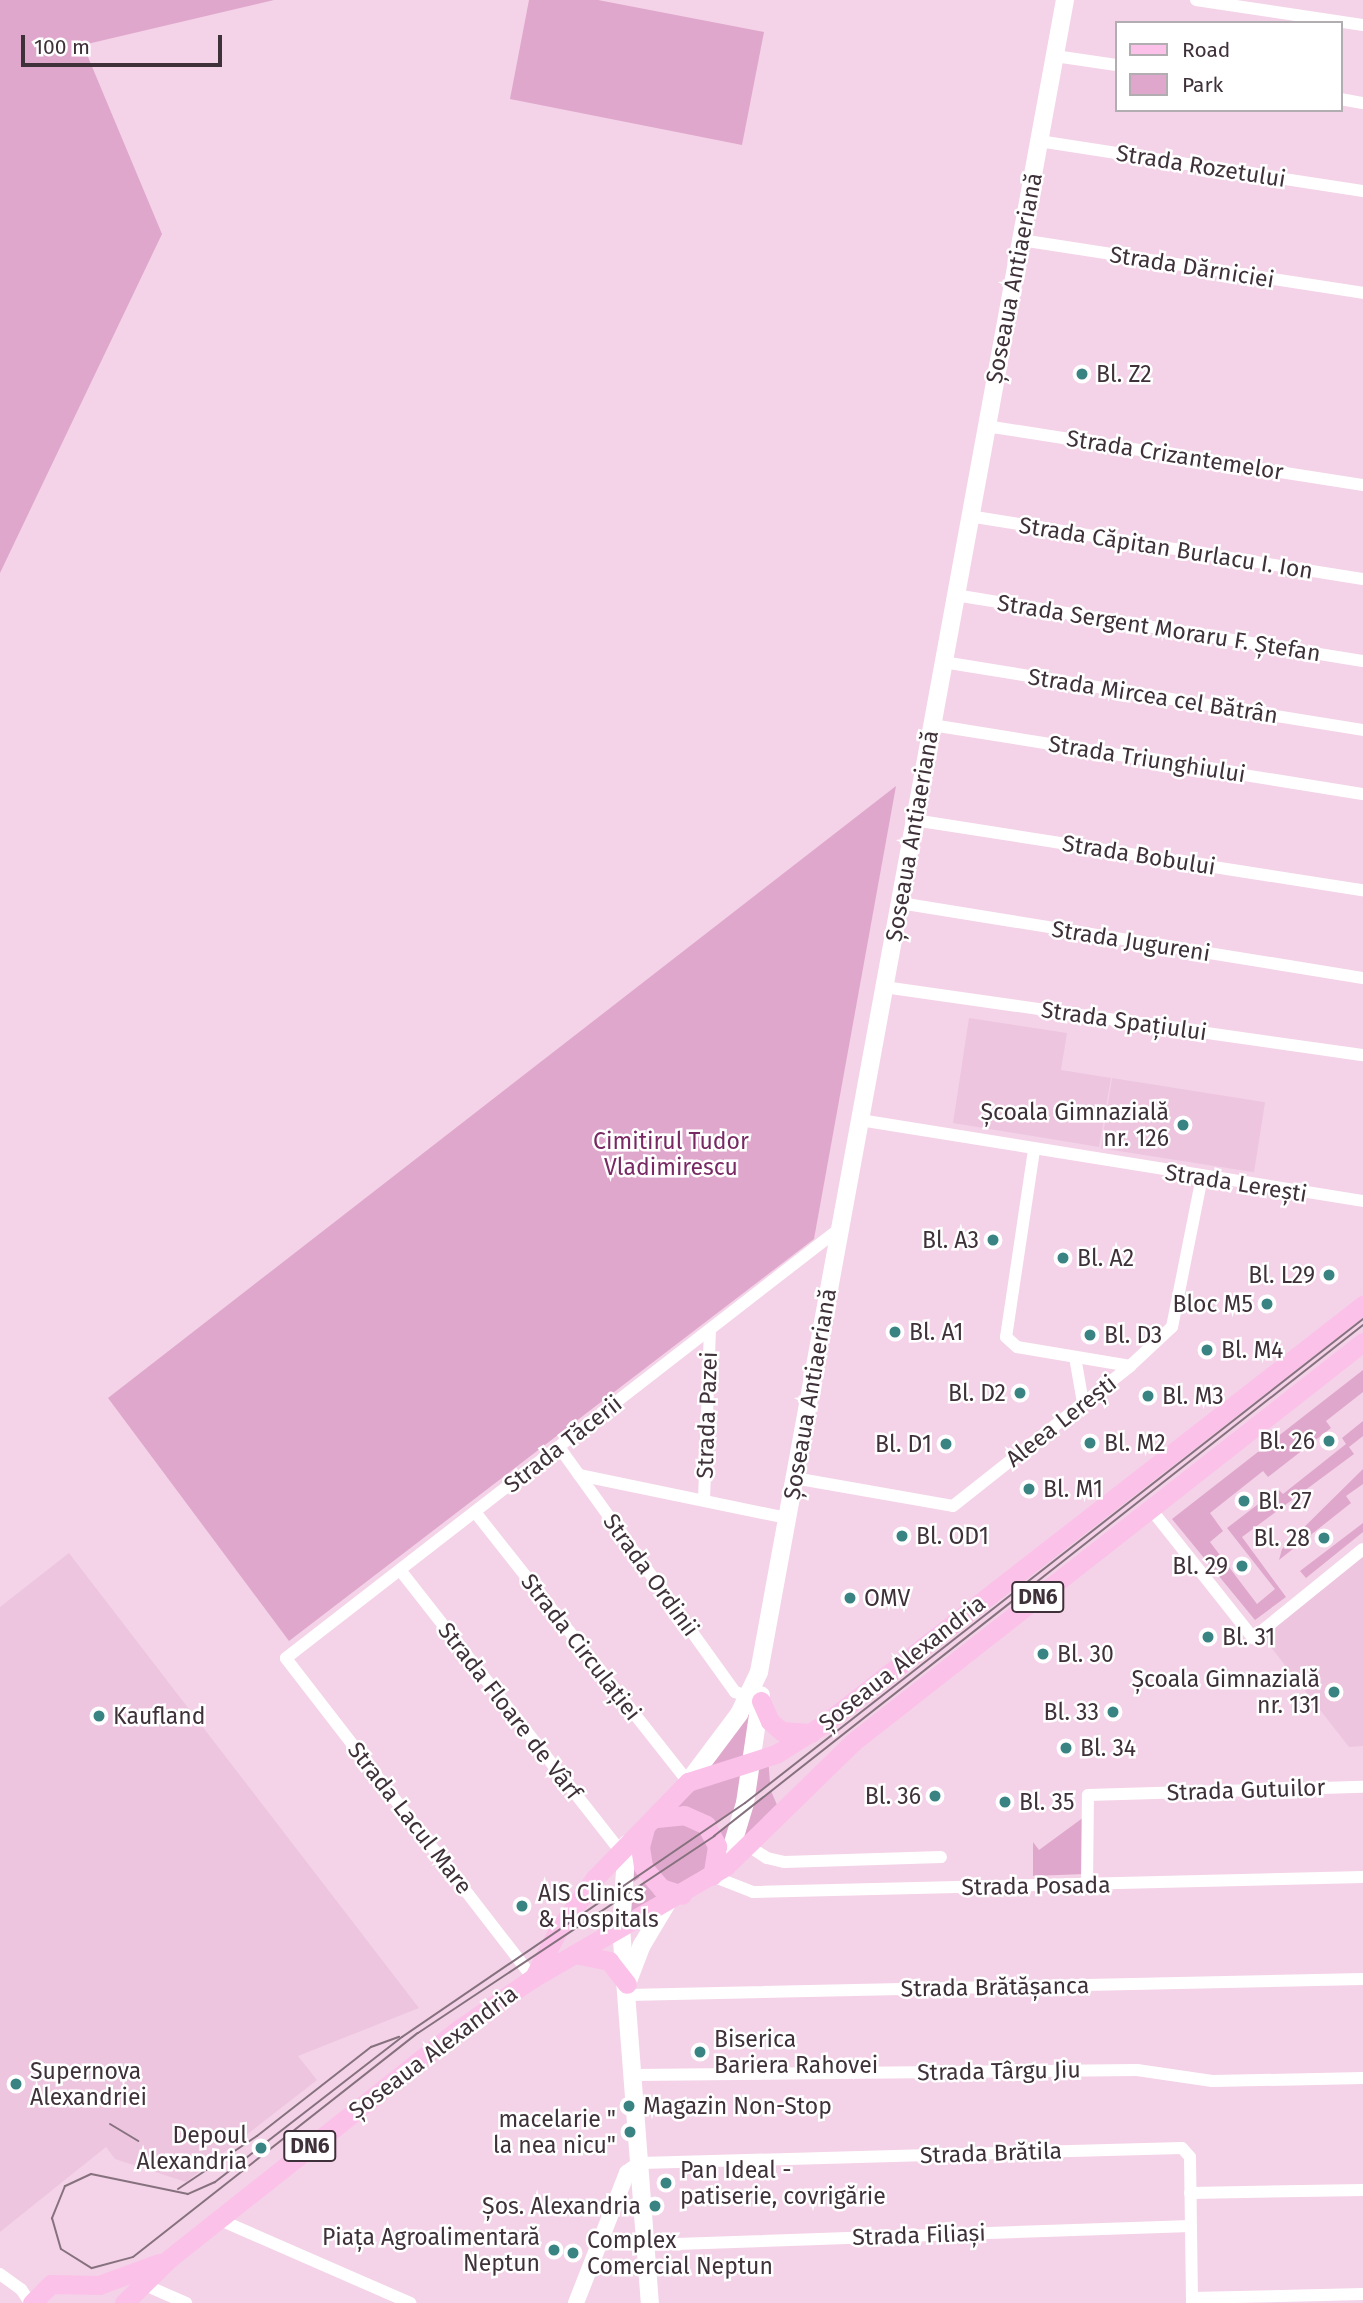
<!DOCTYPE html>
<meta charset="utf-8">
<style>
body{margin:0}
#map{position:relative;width:1363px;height:2303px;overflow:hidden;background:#f4d3e8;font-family:"Fira Sans",sans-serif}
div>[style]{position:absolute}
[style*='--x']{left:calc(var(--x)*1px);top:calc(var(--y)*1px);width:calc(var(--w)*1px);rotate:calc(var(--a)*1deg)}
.built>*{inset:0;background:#edc5df;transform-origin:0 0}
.green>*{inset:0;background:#dfa7cc}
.minor>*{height:12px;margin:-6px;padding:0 6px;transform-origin:6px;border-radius:6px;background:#fff}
.tertiary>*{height:16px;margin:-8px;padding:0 8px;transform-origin:8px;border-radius:8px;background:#fff}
.secondary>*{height:18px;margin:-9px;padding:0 9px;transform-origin:9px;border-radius:9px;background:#fff}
.primary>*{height:19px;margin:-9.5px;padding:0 9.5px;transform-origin:9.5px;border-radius:9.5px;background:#fbc1e9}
.tram>*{height:2px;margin:-1px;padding:0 1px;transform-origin:1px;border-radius:1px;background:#86717e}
.dots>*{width:19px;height:19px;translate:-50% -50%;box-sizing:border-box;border:4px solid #fff;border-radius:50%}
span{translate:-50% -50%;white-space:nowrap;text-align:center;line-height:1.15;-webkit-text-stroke:5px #fff;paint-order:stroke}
.shield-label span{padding:2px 5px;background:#fff;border:2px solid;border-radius:5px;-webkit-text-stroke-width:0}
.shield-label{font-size:21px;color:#3e3139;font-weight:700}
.street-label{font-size:23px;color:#3e3139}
.poi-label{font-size:23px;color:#3e3139}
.left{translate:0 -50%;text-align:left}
.right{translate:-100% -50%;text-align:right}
.park-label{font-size:23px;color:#782963}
.legend{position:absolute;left:1115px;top:21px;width:228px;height:91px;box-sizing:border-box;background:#fff;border:2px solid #b2adb0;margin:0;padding:9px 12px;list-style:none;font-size:21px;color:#3e3139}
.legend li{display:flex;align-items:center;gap:14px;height:35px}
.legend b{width:35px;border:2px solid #b2adb0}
.scale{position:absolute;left:21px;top:35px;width:201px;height:32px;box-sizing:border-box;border:4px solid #3e3139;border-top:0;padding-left:9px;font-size:21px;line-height:24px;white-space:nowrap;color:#3e3139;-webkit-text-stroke:5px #fff;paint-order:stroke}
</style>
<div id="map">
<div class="built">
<i style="clip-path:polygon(969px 1018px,1067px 1033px,1061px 1070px,1111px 1078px,1099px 1147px,953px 1123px)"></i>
<i style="left:1112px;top:1078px;width:155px;height:71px;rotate:9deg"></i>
<i style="clip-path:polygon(69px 1553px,419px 2008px,298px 2056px,317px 2080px,186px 2182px,115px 2159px,106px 2147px,0 2232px,0 1607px)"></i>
<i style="clip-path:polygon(1363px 1557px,1363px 1746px,1349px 1747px,1263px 1637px)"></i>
</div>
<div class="green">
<i style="clip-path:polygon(0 0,274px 0,83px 45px,162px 234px,0 573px)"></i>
<i style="clip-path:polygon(529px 0,598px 0,764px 32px,742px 145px,510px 99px)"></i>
<i style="clip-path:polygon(896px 786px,814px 1239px,289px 1641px,108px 1398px)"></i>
<i style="clip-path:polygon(1363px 1370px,1363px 1392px,1326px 1421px,1331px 1428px,1268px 1477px,1263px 1471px,1210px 1513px,1223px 1531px,1210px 1542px,1257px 1604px,1275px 1589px,1227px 1528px,1278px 1489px,1283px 1494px,1346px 1444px,1342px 1438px,1363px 1421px,1363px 1436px,1349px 1447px,1354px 1454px,1242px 1537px,1286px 1597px,1255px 1620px,1172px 1519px)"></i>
<i style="clip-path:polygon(1363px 1469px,1363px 1484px,1346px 1496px,1351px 1503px,1279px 1560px,1282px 1549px)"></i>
<i style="clip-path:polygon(1363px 1523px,1363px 1532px,1306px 1578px,1300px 1571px)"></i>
<i style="clip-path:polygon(751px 1691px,752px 1762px,768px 1757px,770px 1783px,710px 1829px,714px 1835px,771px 1791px,781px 1814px,621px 1928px,621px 1898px,651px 1879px,646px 1873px,621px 1891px,624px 1860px)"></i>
<i style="clip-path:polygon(1084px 1817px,1085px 1874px,1033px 1876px,1033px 1842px,1039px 1850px)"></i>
</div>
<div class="minor">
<i style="--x:1196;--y:0;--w:169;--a:8.5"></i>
<i style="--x:1055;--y:56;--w:62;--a:8.4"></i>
<i style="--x:1340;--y:99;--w:23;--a:10"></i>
<i style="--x:1039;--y:141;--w:328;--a:8.8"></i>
<i style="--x:1021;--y:240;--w:346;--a:8.8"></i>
<i style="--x:986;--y:426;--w:382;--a:8.9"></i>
<i style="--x:969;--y:516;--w:399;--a:9.1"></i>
<i style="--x:955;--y:595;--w:413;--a:9.2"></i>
<i style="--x:943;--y:662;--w:425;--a:9.2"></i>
<i style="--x:932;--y:725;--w:436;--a:9.1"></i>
<i style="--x:914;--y:820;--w:454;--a:8.9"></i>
<i style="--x:900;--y:903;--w:469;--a:9.2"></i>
<i style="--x:884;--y:987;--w:484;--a:8.1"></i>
<i style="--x:860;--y:1120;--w:509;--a:9.15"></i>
<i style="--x:1034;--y:1150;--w:189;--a:98.5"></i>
<i style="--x:1006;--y:1337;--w:15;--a:42"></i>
<i style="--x:1017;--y:1347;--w:115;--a:9.5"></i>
<i style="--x:1075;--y:1357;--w:47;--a:80.1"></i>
<i style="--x:559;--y:1447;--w:302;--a:54.3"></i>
<i style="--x:735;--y:1692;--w:14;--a:17"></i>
<i style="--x:579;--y:1475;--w:212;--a:11.7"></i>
<i style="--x:794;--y:1478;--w:161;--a:10"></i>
<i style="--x:953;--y:1506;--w:226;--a:-38.3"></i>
<i style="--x:1130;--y:1366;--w:57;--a:-42.9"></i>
<i style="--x:1172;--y:1327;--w:153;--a:-78.7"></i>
<i style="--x:704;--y:1500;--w:170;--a:-88"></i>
<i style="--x:1150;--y:1508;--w:166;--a:51.6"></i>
<i style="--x:1253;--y:1638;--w:141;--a:-39"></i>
<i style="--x:475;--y:1512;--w:344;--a:51.7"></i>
<i style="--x:400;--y:1570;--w:357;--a:51.9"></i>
<i style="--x:750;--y:1847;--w:20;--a:33"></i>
<i style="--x:767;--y:1858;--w:17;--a:13"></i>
<i style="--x:784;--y:1862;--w:157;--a:-1.8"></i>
<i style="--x:712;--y:1876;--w:44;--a:21.3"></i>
<i style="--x:753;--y:1892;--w:610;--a:-1.41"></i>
<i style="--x:1087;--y:1885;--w:90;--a:-89.4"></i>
<i style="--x:1088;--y:1795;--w:275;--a:-1.7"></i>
<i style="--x:533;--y:1978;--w:404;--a:-127.7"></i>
<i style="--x:286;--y:1658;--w:700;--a:-37.8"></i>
<i style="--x:628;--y:1995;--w:735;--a:-1.25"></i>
<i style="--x:634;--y:2075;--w:503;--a:-0.57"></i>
<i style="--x:1137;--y:2070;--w:76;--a:8.3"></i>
<i style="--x:1212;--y:2081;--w:151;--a:-1.1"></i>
<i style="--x:641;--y:2163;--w:541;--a:-1.59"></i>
<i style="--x:1182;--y:2148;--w:12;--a:48"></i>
<i style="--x:1190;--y:2157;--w:146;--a:89.2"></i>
<i style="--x:1190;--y:2193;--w:173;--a:-1"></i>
<i style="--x:218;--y:2219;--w:210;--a:23.6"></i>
<i style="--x:647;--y:2245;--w:544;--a:-2"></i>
<i style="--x:0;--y:2274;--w:26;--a:36"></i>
<i style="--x:21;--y:2289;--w:17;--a:57"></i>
<i style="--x:145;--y:2285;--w:45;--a:23.7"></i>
<i style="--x:1192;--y:2298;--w:171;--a:-1.3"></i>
</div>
<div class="tertiary">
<i style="--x:576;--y:2303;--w:140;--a:-68.6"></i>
<i style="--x:627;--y:2173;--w:17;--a:-36"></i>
</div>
<div class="secondary">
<i style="--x:688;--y:1782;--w:85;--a:-53.1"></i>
<i style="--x:739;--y:1714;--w:47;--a:-64.5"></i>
<i style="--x:759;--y:1672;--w:1700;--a:-79.63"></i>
<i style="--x:627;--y:1844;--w:84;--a:94.1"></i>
<i style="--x:621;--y:1928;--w:376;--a:85.6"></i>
<i style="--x:726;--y:1866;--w:66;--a:-73.2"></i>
<i style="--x:745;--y:1803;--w:109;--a:-81.6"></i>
<i style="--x:628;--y:1981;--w:39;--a:-69"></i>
<i style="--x:642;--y:1945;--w:49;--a:-59.2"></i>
</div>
<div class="primary">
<i style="--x:761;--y:1701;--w:22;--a:66"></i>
<i style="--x:770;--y:1721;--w:15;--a:42"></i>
<i style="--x:781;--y:1731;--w:30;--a:4"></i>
<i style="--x:657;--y:1818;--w:27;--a:-6"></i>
<i style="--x:684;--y:1815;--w:24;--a:24"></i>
<i style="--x:706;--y:1825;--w:24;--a:62"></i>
<i style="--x:717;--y:1846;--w:30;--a:99"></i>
<i style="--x:645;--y:1828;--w:20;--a:105"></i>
<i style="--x:640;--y:1847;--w:20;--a:81"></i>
<i style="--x:643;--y:1867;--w:28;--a:49"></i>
<i style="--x:661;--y:1888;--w:22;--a:18"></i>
<i style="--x:574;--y:1954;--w:36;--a:11"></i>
<i style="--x:609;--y:1961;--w:29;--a:52"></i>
<i style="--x:534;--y:1977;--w:51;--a:-62.9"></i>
<i style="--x:557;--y:1932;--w:66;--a:-54.9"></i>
<i style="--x:595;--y:1878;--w:134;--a:-45.9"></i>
<i style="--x:688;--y:1782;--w:92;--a:-17.7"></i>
<i style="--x:776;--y:1754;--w:57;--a:-32"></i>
<i style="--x:824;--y:1724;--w:683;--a:-37.86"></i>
<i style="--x:32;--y:2303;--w:27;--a:-45"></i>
<i style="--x:51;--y:2284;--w:48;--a:1.2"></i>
<i style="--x:99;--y:2285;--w:64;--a:-20.1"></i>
<i style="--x:124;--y:2303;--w:64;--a:-44.4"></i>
<i style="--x:170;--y:2258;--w:369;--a:-38.4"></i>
<i style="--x:459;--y:2029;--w:90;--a:-34.6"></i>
<i style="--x:533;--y:1978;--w:223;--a:-30.1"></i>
<i style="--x:726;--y:1866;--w:177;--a:-44.3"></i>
<i style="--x:853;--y:1742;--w:648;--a:-38.11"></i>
</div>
<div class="tram">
<i style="--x:1363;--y:1319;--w:785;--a:141.93"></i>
<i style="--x:745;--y:1803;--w:415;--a:145.7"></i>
<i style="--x:402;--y:2037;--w:237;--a:142.2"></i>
<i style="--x:215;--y:2182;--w:30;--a:156"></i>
<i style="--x:188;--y:2194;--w:99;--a:-168.3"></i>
<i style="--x:91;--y:2174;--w:29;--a:155"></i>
<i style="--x:65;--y:2186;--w:35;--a:112"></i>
<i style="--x:52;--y:2218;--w:32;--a:74"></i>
<i style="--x:61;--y:2249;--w:36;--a:32"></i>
<i style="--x:92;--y:2268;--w:42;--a:-15"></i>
<i style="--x:133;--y:2257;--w:362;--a:-38.2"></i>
<i style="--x:418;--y:2033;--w:356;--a:-33.6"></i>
<i style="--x:714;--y:1836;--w:826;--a:-38.22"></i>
<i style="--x:110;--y:2124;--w:33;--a:31"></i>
<i style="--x:178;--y:2189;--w:95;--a:-33.9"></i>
<i style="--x:257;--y:2136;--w:145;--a:-38"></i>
<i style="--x:371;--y:2047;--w:30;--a:-20"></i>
</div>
<div class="dots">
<i style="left:1082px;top:374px;background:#3a8383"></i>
<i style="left:1183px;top:1125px;background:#3a8383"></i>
<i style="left:993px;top:1240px;background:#3a8383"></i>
<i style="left:1063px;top:1258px;background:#3a8383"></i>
<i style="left:1329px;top:1275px;background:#3a8383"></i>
<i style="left:1267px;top:1304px;background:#3a8383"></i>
<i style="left:895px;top:1332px;background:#3a8383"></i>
<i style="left:1090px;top:1335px;background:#3a8383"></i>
<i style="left:1207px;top:1350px;background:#3a8383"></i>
<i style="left:1020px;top:1393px;background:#3a8383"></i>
<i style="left:1148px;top:1396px;background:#3a8383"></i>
<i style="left:1329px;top:1441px;background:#3a8383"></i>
<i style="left:1090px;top:1443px;background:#3a8383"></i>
<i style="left:946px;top:1444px;background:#3a8383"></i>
<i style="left:1029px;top:1489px;background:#3a8383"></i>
<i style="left:1244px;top:1501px;background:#3a8383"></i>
<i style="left:902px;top:1536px;background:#3a8383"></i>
<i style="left:1324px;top:1538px;background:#3a8383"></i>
<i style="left:1242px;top:1566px;background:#3a8383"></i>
<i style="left:850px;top:1598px;background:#3a8383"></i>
<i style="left:1208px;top:1637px;background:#3a8383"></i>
<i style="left:1043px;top:1654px;background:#3a8383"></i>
<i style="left:1334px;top:1692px;background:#3a8383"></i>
<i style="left:1113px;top:1712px;background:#3a8383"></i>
<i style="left:99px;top:1716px;background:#3a8383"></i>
<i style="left:1066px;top:1748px;background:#3a8383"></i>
<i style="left:935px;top:1796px;background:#3a8383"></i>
<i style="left:1005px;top:1802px;background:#3a8383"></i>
<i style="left:522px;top:1906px;background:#3a8383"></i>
<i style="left:700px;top:2052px;background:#3a8383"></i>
<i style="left:16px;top:2084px;background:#3a8383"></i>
<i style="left:629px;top:2106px;background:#3a8383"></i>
<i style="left:630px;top:2132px;background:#3a8383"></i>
<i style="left:261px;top:2148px;background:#3a8383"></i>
<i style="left:666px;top:2183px;background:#3a8383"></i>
<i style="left:655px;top:2206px;background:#3a8383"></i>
<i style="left:554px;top:2250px;background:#3a8383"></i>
<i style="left:573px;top:2253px;background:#3a8383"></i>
</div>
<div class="shield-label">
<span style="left:1038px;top:1597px">DN6</span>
<span style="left:310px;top:2146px">DN6</span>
</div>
<div class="street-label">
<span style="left:1201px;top:166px;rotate:9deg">Strada Rozetului</span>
<span style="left:1192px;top:267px;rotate:9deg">Strada Dărniciei</span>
<span style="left:1014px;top:278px;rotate:-79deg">Șoseaua Antiaeriană</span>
<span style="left:1175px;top:455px;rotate:9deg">Strada Crizantemelor</span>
<span style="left:1166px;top:548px;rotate:9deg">Strada Căpitan Burlacu I. Ion</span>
<span style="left:1159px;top:628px;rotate:9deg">Strada Sergent Moraru F. Ștefan</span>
<span style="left:1153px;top:696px;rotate:9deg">Strada Mircea cel Bătrân</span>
<span style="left:1147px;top:759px;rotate:9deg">Strada Triunghiului</span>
<span style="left:912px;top:836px;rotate:-80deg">Șoseaua Antiaeriană</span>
<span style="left:1139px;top:855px;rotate:9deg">Strada Bobului</span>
<span style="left:1131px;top:941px;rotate:9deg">Strada Jugureni</span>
<span style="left:1124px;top:1021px;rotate:8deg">Strada Spațiului</span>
<span style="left:1236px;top:1183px;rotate:9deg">Strada Lerești</span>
<span style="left:810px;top:1394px;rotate:-80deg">Șoseaua Antiaeriană</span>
<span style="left:707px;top:1415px;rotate:-88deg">Strada Pazei</span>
<span style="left:1061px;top:1421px;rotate:-38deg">Aleea Lerești</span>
<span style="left:563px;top:1444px;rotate:-38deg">Strada Tăcerii</span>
<span style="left:651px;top:1575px;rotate:54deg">Strada Ordinii</span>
<span style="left:581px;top:1647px;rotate:52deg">Strada Circulației</span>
<span style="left:902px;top:1663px;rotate:-38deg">Șoseaua Alexandria</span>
<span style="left:510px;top:1711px;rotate:52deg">Strada Floare de Vârf</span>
<span style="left:1246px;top:1790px;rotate:-2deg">Strada Gutuilor</span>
<span style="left:410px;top:1818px;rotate:52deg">Strada Lacul Mare</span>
<span style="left:1036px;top:1886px;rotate:-1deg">Strada Posada</span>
<span style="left:995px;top:1987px;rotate:-1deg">Strada Brătășanca</span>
<span style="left:433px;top:2052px;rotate:-37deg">Șoseaua Alexandria</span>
<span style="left:999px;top:2071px;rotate:-1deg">Strada Târgu Jiu</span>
<span style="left:991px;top:2153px;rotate:-2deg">Strada Brătila</span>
<span style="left:919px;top:2235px;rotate:-2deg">Strada Filiași</span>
</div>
<div class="poi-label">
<span class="left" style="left:1096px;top:374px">Bl. Z2</span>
<span class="right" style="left:1169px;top:1125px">Școala Gimnazială<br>nr. 126</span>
<span class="right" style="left:979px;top:1240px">Bl. A3</span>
<span class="left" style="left:1077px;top:1258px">Bl. A2</span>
<span class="right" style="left:1315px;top:1275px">Bl. L29</span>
<span class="right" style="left:1253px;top:1304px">Bloc M5</span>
<span class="left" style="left:909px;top:1332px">Bl. A1</span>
<span class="left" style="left:1104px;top:1335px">Bl. D3</span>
<span class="left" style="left:1221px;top:1350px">Bl. M4</span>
<span class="right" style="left:1006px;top:1393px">Bl. D2</span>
<span class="left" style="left:1162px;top:1396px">Bl. M3</span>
<span class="right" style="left:1315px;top:1441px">Bl. 26</span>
<span class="left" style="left:1104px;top:1443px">Bl. M2</span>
<span class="right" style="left:932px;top:1444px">Bl. D1</span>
<span class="left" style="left:1043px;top:1489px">Bl. M1</span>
<span class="left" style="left:1258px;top:1501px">Bl. 27</span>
<span class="left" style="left:916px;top:1536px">Bl. OD1</span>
<span class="right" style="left:1310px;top:1538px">Bl. 28</span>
<span class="right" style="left:1228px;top:1566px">Bl. 29</span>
<span class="left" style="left:864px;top:1598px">OMV</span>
<span class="left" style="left:1222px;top:1637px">Bl. 31</span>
<span class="left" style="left:1057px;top:1654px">Bl. 30</span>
<span class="right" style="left:1320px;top:1692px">Școala Gimnazială<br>nr. 131</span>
<span class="right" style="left:1099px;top:1712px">Bl. 33</span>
<span class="left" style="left:113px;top:1716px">Kaufland</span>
<span class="left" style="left:1080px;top:1748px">Bl. 34</span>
<span class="right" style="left:921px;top:1796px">Bl. 36</span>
<span class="left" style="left:1019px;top:1802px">Bl. 35</span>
<span class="left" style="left:538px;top:1906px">AIS Clinics<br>&amp; Hospitals</span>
<span class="left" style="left:714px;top:2052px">Biserica<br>Bariera Rahovei</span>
<span class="left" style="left:30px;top:2084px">Supernova<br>Alexandriei</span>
<span class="left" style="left:643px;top:2106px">Magazin Non-Stop</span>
<span class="right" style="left:616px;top:2132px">macelarie "<br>la nea nicu"</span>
<span class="right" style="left:247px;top:2148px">Depoul<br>Alexandria</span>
<span class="left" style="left:680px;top:2183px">Pan Ideal -<br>patiserie, covrigărie</span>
<span class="right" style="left:641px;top:2206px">Șos. Alexandria</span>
<span class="right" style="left:540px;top:2250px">Piața Agroalimentară<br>Neptun</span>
<span class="left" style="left:587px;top:2253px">Complex<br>Comercial Neptun</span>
</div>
<div class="park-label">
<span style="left:671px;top:1154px">Cimitirul Tudor<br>Vladimirescu</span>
</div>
<ul class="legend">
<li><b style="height:9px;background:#fbc1e9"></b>Road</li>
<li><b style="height:19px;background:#dfa7cc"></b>Park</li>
</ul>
<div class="scale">100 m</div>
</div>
